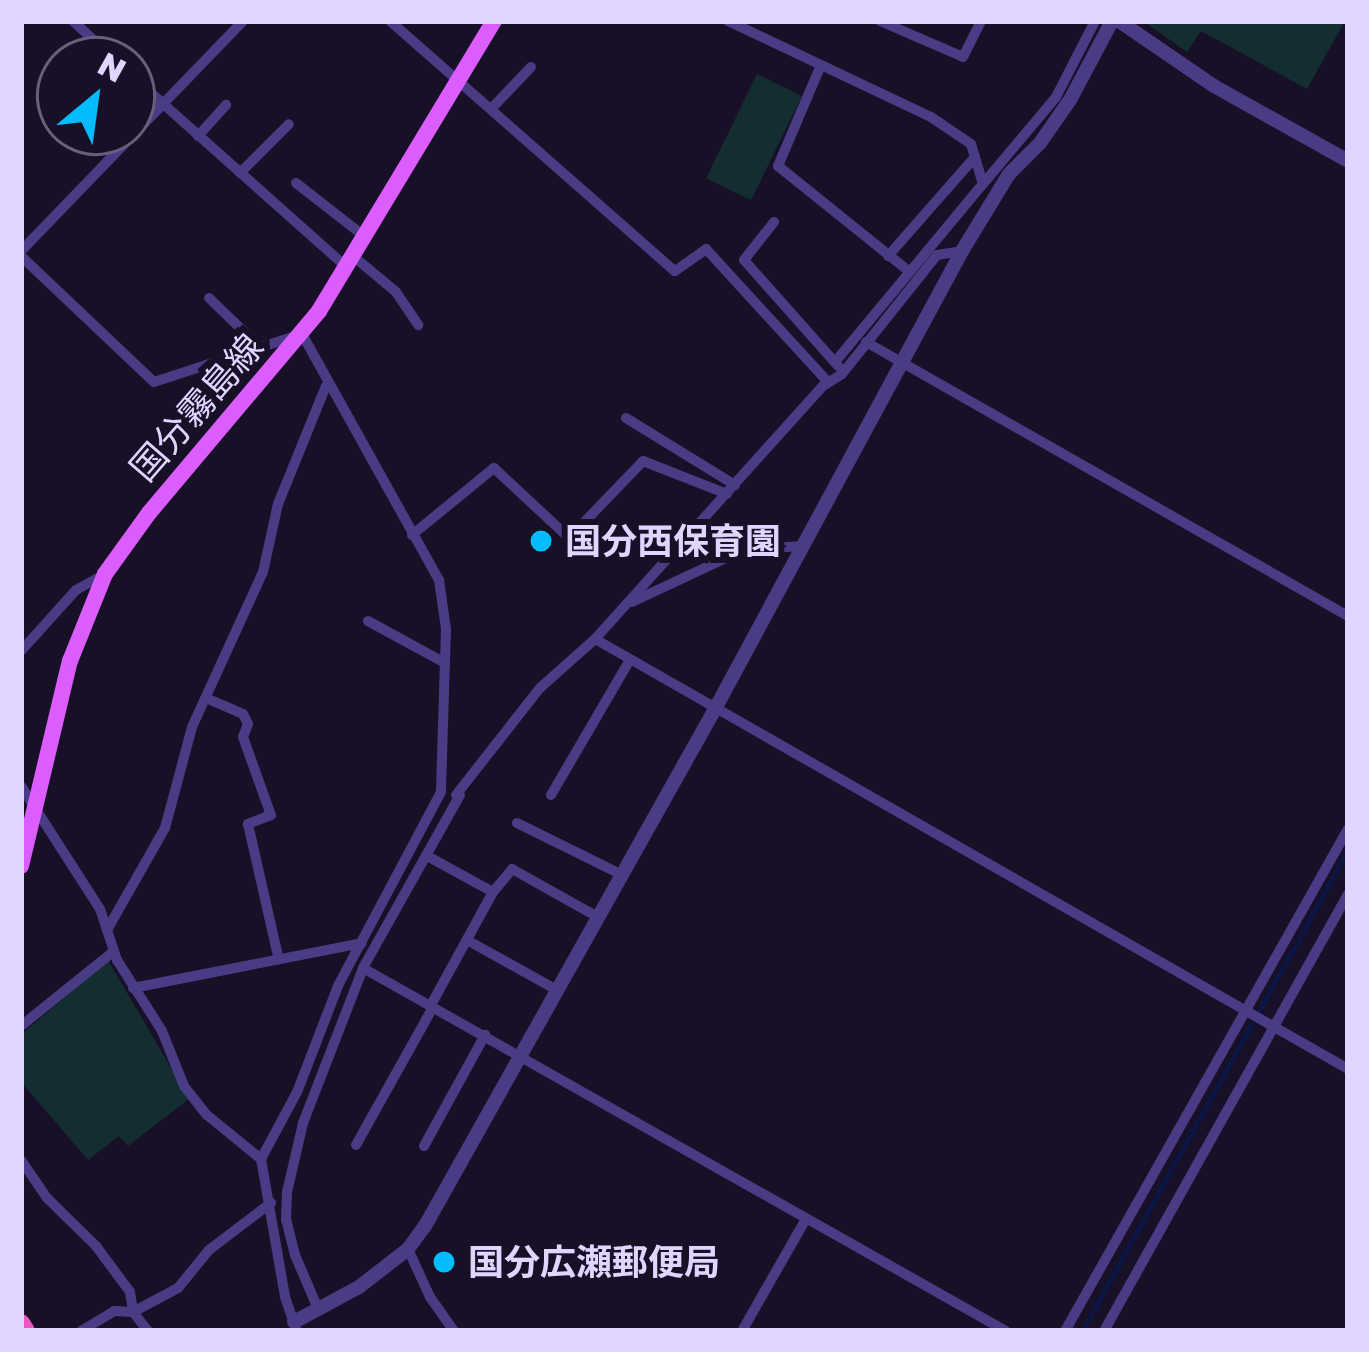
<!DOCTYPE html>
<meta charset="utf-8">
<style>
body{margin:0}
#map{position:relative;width:1369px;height:1352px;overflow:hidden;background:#171027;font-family:"Golos Text","Noto Sans JP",sans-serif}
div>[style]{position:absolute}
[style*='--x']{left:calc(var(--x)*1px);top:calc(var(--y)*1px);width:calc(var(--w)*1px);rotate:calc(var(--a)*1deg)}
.green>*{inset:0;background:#132d31;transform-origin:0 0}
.stream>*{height:4.5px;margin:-2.25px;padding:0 2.25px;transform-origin:2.25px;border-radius:2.25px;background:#0b1645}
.minor>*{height:10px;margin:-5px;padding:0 5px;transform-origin:5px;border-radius:5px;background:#4a3b85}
.tertiary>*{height:14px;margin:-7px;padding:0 7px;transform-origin:7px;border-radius:7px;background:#4a3b85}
.primary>*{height:16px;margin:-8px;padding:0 8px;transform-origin:8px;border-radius:8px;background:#db5dfe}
.trunk>*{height:18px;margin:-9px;padding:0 9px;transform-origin:9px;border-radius:9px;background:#ec57c4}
.dots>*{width:33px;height:33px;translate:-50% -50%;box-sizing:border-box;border:6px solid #171027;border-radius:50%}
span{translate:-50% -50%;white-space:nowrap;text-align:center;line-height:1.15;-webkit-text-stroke:12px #171027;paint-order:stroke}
.street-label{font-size:36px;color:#e1d5ff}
.poi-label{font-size:36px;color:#e1d5ff;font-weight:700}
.left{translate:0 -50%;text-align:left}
.frame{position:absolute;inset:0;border:24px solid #e1d5ff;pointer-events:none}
.north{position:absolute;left:36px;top:36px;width:120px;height:120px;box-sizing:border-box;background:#171027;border:3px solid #685f7d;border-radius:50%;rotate:29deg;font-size:33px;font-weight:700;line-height:48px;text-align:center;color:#e1d5ff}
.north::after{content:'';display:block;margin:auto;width:42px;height:54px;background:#03bcfd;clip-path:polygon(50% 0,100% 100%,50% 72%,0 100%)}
</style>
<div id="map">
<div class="green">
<i style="clip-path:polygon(1143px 21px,1345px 21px,1307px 89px,1201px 31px,1187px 52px)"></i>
<i style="left:757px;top:74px;width:50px;height:116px;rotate:26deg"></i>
<i style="clip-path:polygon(108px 960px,189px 1099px,128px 1146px,119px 1136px,88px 1160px,21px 1082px,21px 1035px)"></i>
</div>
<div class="stream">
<i style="--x:1082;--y:1331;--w:550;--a:-61.06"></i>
</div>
<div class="minor">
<i style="--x:73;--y:21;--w:57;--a:42.9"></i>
<i style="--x:390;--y:21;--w:379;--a:41.3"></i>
<i style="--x:675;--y:271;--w:38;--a:-35"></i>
<i style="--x:706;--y:249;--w:180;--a:47.5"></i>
<i style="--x:728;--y:21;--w:225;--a:25.3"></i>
<i style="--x:931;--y:117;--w:48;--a:34"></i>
<i style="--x:971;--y:144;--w:42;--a:73.3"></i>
<i style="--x:983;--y:184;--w:114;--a:-50"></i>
<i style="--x:1056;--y:97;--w:85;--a:-62.8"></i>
<i style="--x:880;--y:21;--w:90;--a:23.4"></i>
<i style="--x:963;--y:57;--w:40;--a:-63.4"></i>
<i style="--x:821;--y:65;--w:110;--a:113.1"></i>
<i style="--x:778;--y:166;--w:169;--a:38.8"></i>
<i style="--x:132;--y:76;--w:287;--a:41.7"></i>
<i style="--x:491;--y:109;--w:58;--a:-46.4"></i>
<i style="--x:198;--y:136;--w:42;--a:-47.9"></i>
<i style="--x:240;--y:173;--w:69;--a:-45"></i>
<i style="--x:296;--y:183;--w:86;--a:37.9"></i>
<i style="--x:774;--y:222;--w:48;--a:128.3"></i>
<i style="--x:744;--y:260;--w:142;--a:48.4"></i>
<i style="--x:21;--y:251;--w:320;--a:-46"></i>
<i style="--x:21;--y:256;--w:183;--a:43.5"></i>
<i style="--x:154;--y:382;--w:156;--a:-18"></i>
<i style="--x:302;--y:334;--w:282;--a:60.9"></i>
<i style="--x:439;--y:580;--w:49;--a:81.9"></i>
<i style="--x:446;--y:629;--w:163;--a:91.8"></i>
<i style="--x:441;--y:792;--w:220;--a:118"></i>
<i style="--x:338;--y:986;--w:114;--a:111.1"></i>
<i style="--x:297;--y:1092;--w:76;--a:118.2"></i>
<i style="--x:353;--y:256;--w:56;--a:39.9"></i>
<i style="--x:396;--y:292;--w:40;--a:56"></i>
<i style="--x:888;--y:256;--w:132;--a:-48.7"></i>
<i style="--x:209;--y:298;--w:74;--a:43.9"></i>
<i style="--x:866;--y:342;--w:554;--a:29.62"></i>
<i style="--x:835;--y:362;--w:231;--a:-50.3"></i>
<i style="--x:626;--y:418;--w:128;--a:31.6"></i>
<i style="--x:412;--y:535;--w:106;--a:-39.3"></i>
<i style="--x:494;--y:468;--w:103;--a:43"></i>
<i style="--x:569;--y:538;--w:107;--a:-46.1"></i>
<i style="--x:643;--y:461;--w:90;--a:21.4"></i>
<i style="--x:632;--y:602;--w:123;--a:-25.1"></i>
<i style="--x:743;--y:550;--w:59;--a:-3.9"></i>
<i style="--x:368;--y:621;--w:88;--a:28.6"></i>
<i style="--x:595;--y:639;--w:867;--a:29.73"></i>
<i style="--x:21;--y:651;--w:82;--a:-48"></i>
<i style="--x:76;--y:590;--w:33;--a:-29"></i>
<i style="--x:206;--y:698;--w:40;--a:23.4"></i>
<i style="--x:243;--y:714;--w:11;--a:63"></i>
<i style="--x:248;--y:724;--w:14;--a:111"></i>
<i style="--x:243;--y:737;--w:83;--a:70.3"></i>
<i style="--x:271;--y:815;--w:25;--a:159"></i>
<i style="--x:248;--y:824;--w:139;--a:77.2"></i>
<i style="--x:21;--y:786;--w:146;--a:57.3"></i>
<i style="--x:100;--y:909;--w:54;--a:71.6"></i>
<i style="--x:117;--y:960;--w:84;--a:57.6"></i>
<i style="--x:162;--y:1031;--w:59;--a:68.2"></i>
<i style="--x:184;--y:1086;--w:37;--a:52"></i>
<i style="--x:207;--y:1115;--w:70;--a:39.2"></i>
<i style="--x:261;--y:1159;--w:140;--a:80.1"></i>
<i style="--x:285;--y:1297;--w:36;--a:71"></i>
<i style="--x:456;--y:795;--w:136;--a:-51.9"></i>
<i style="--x:540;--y:688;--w:74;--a:-41.7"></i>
<i style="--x:595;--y:639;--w:341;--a:-48"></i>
<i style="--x:823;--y:386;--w:22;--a:-32"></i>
<i style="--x:842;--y:374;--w:152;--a:-51.4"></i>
<i style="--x:937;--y:255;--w:25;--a:-9"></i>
<i style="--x:460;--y:795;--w:198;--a:119.3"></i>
<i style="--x:363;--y:968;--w:738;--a:29.45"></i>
<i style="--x:551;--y:795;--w:156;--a:-59.7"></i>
<i style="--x:517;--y:823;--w:117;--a:26.3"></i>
<i style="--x:429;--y:857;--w:73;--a:28.7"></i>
<i style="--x:493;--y:892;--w:129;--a:118.8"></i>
<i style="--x:493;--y:892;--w:30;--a:-50"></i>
<i style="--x:512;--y:869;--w:98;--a:29.2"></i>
<i style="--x:107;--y:930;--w:117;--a:-60.4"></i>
<i style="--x:165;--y:828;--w:105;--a:-75"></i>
<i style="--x:192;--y:727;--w:170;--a:-65.4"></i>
<i style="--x:263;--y:572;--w:70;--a:-77.6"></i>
<i style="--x:278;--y:504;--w:127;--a:-67.9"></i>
<i style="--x:467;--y:940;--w:103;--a:29.1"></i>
<i style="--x:133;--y:988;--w:233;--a:-11.1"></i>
<i style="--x:21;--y:1026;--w:119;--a:-38.9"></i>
<i style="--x:356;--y:1145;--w:158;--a:-60.8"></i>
<i style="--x:424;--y:1146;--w:127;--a:-61.2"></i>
<i style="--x:21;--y:1160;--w:46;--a:55.6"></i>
<i style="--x:47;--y:1198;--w:69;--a:44.4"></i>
<i style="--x:96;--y:1246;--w:57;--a:53.5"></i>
<i style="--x:130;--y:1292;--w:20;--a:81"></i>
<i style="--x:133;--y:1312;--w:24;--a:52"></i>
<i style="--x:408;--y:1249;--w:53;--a:65.4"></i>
<i style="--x:430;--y:1297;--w:42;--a:54.8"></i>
<i style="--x:319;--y:1311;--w:61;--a:-113.2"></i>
<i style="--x:295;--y:1255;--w:36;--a:-104"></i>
<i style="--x:286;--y:1220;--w:28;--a:-88"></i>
<i style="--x:287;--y:1192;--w:71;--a:-76.9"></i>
<i style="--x:303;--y:1123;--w:166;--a:-68.8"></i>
<i style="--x:81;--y:1331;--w:39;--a:-31"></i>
<i style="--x:114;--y:1311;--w:19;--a:3"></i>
<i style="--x:133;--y:1312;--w:51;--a:-28.1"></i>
<i style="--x:178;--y:1288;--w:49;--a:-50.8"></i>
<i style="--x:209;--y:1250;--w:78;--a:-37.2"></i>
<i style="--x:742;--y:1331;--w:129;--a:-60.3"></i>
<i style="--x:1065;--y:1331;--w:576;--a:-60.59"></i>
<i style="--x:1104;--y:1331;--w:501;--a:-60.82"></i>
</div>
<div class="tertiary">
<i style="--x:1119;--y:21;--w:115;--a:34.4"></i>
<i style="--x:1214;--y:86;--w:154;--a:29.2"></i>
<i style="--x:294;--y:1322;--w:74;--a:-28.3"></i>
<i style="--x:359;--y:1287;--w:62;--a:-37.8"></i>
<i style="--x:408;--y:1249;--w:29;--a:-54"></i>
<i style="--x:425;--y:1226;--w:593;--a:-60.71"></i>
<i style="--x:715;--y:709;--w:520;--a:-61.66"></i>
<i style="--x:962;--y:251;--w:90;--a:-58.6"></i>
<i style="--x:1009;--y:174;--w:44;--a:-45"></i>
<i style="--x:1040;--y:143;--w:52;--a:-55.1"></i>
<i style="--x:1070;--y:100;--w:89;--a:-62"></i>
</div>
<div class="primary">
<i style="--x:21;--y:866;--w:211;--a:-76.6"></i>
<i style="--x:70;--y:661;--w:94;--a:-68.1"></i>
<i style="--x:105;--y:574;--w:75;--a:-54.2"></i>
<i style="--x:149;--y:513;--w:264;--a:-49.9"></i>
<i style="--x:319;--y:311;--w:339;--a:-58.9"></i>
</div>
<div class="trunk">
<i style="--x:21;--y:1323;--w:9;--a:58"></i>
</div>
<div class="dots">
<i style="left:541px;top:541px;background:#03bcfd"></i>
<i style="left:444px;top:1262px;background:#03bcfd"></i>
</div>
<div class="street-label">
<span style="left:196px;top:407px;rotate:-49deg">国分霧島線</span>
</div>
<div class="poi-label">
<span class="left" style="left:565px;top:541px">国分西保育園</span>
<span class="left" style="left:468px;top:1262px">国分広瀬郵便局</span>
</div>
<div class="frame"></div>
<div class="north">N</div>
</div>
